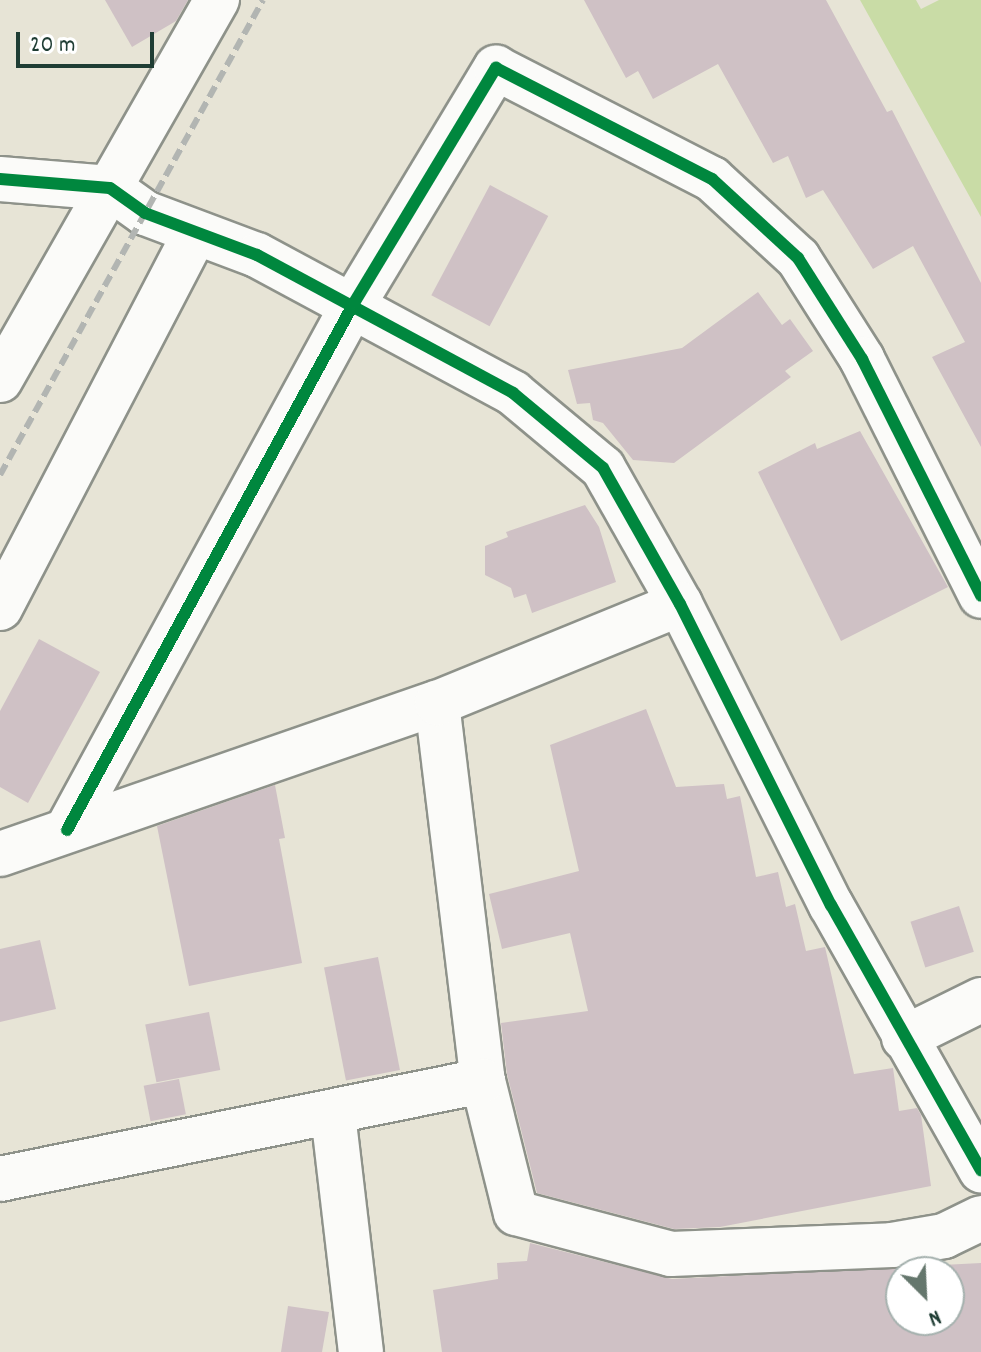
<!DOCTYPE html>
<style>
body{margin:0}
#map{position:relative;width:981px;height:1352px;overflow:hidden;background:#e7e4d6;font-family:Dekko,sans-serif}
div>[style]{position:absolute}
[style*='--x']{left:calc(var(--x)*1px);top:calc(var(--y)*1px);width:calc(var(--w)*1px);rotate:calc(var(--a)*1deg)}
.green>*{inset:0;background:#c9dca6}
.building>*{inset:0;background:#cfc1c5;transform-origin:0 0}
.roads{filter:drop-shadow(2px 0 #8e928a) drop-shadow(-2px 0 #8e928a) drop-shadow(0 2px #8e928a) drop-shadow(0 -2px #8e928a)}
.minor>*{height:44px;margin:-22px;padding:0 22px;transform-origin:22px;border-radius:22px;background:#fbfbf9}
.rail>*{height:6px;margin-top:-3px;transform-origin:0;background:repeating-linear-gradient(90deg,#b2b5b2 0 12px,transparent 0 18px)}
.cycleway>*{height:12px;margin:-6px;padding:0 6px;transform-origin:6px;border-radius:6px;background:#00873e}
span{translate:-50% -50%;white-space:nowrap;text-align:center;line-height:1.15;-webkit-text-stroke:6px #fff;paint-order:stroke}
.north{position:absolute;left:885px;top:1256px;width:80px;height:80px;box-sizing:border-box;background:#fff;border:2px solid #a5b1ae;border-radius:50%;rotate:156deg;font-size:22px;font-weight:700;line-height:32px;text-align:center;color:#1f3d34}
.north::after{content:'';display:block;margin:auto;width:28px;height:36px;background:#65776d;clip-path:polygon(50% 0,100% 100%,50% 72%,0 100%)}
.scale{position:absolute;left:16px;top:32px;width:138px;height:36px;box-sizing:border-box;border:4px solid #1f3d34;border-top:0;padding-left:10px;font-size:24px;line-height:28px;white-space:nowrap;color:#1f3d34;-webkit-text-stroke:6px #fff;paint-order:stroke}
</style>
<div id="map">
<div class="green">
<i style="clip-path:polygon(860px 0,916px 0,921px 9px,939px 0,981px 0,981px 217px)"></i>
</div>
<div class="building">
<i style="clip-path:polygon(105px 0,188px 0,176px 21px,132px 47px)"></i>
<i style="clip-path:polygon(584px 0,826px 0,887px 112px,892px 110px,981px 283px,981px 447px,932px 357px,965px 342px,913px 246px,873px 269px,823px 190px,806px 198px,788px 156px,773px 163px,718px 64px,653px 99px,638px 71px,626px 78px)"></i>
<i style="left:490px;top:185px;width:66px;height:125px;rotate:28deg"></i>
<i style="clip-path:polygon(758px 292px,782px 325px,790px 319px,813px 351px,785px 371px,791px 377px,674px 463px,633px 460px,603px 423px,593px 420px,590px 403px,577px 404px,568px 370px,682px 348px)"></i>
<i style="clip-path:polygon(860px 431px,948px 587px,841px 641px,758px 472px,815px 443px,817px 449px)"></i>
<i style="clip-path:polygon(585px 505px,599px 527px,616px 582px,532px 613px,526px 594px,514px 598px,511px 588px,485px 575px,485px 546px,508px 537px,506px 532px)"></i>
<i style="clip-path:polygon(39px 639px,100px 672px,28px 803px,0 787px,0 711px)"></i>
<i style="clip-path:polygon(646px 709px,676px 787px,724px 784px,727px 799px,740px 796px,756px 877px,778px 872px,786px 907px,795px 904px,806px 951px,825px 947px,854px 1074px,893px 1068px,899px 1111px,917px 1108px,921px 1115px,931px 1186px,720px 1227px,674px 1229px,537px 1193px,507px 1074px,501px 1023px,588px 1011px,570px 933px,502px 949px,489px 894px,579px 871px,550px 745px)"></i>
<i style="clip-path:polygon(275px 785px,285px 838px,279px 839px,302px 963px,189px 986px,157px 826px)"></i>
<i style="left:959px;top:906px;width:48px;height:51px;rotate:72deg"></i>
<i style="clip-path:polygon(40px 940px,56px 1009px,0 1022px,0 949px)"></i>
<i style="left:378px;top:957px;width:115px;height:55px;rotate:79deg"></i>
<i style="left:209px;top:1012px;width:59px;height:65px;rotate:79deg"></i>
<i style="left:179px;top:1079px;width:36px;height:36px;rotate:79deg"></i>
<i style="clip-path:polygon(evenodd,530px 1243px,672px 1279px,981px 1263px,981px 1352px,442px 1352px,433px 1290px,498px 1279px,497px 1263px,527px 1261px,530px 1243px,901px 1272px,949px 1272px,949px 1320px,901px 1320px,901px 1272px)"></i>
<i style="clip-path:polygon(288px 1306px,329px 1312px,322px 1352px,281px 1352px)"></i>
</div>
<div class="roads">
<div class="minor">
<i style="--x:0;--y:179;--w:110;--a:4.7"></i>
<i style="--x:110;--y:188;--w:43;--a:35.5"></i>
<i style="--x:145;--y:213;--w:120;--a:20.6"></i>
<i style="--x:257;--y:255;--w:291;--a:28.3"></i>
<i style="--x:513;--y:393;--w:117;--a:39.8"></i>
<i style="--x:603;--y:468;--w:156;--a:60.5"></i>
<i style="--x:680;--y:604;--w:337;--a:63.4"></i>
<i style="--x:831;--y:905;--w:305;--a:60.5"></i>
<i style="--x:0;--y:380;--w:438;--a:-60.3"></i>
<i style="--x:0;--y:608;--w:423;--a:-62.5"></i>
<i style="--x:437;--y:703;--w:381;--a:83.1"></i>
<i style="--x:483;--y:1081;--w:136;--a:76"></i>
<i style="--x:516;--y:1213;--w:160;--a:14.8"></i>
<i style="--x:671;--y:1254;--w:221;--a:-2.3"></i>
<i style="--x:892;--y:1245;--w:53;--a:-9.8"></i>
<i style="--x:944;--y:1236;--w:41;--a:-25.9"></i>
<i style="--x:67;--y:830;--w:600;--a:-61.43"></i>
<i style="--x:354;--y:303;--w:275;--a:-58.9"></i>
<i style="--x:496;--y:68;--w:243;--a:27.2"></i>
<i style="--x:712;--y:179;--w:117;--a:42.6"></i>
<i style="--x:798;--y:258;--w:120;--a:57.6"></i>
<i style="--x:862;--y:359;--w:265;--a:63.3"></i>
<i style="--x:0;--y:854;--w:462;--a:-19.1"></i>
<i style="--x:437;--y:703;--w:262;--a:-22.2"></i>
<i style="--x:904;--y:1038;--w:86;--a:-26.3"></i>
<i style="--x:333;--y:1114;--w:240;--a:83.3"></i>
<i style="--x:0;--y:1179;--w:493;--a:-11.5"></i>
</div>
</div>
<div class="rail">
<i style="--x:0;--y:475;--w:543;--a:-61.03"></i>
</div>
<div class="cycleway">
<i style="--x:0;--y:179;--w:110;--a:4.7"></i>
<i style="--x:110;--y:188;--w:43;--a:35.5"></i>
<i style="--x:145;--y:213;--w:120;--a:20.6"></i>
<i style="--x:257;--y:255;--w:291;--a:28.3"></i>
<i style="--x:513;--y:393;--w:117;--a:39.8"></i>
<i style="--x:603;--y:468;--w:156;--a:60.5"></i>
<i style="--x:680;--y:604;--w:337;--a:63.4"></i>
<i style="--x:831;--y:905;--w:305;--a:60.5"></i>
<i style="--x:67;--y:830;--w:600;--a:-61.43"></i>
<i style="--x:354;--y:303;--w:275;--a:-58.9"></i>
<i style="--x:496;--y:68;--w:243;--a:27.2"></i>
<i style="--x:712;--y:179;--w:117;--a:42.6"></i>
<i style="--x:798;--y:258;--w:120;--a:57.6"></i>
<i style="--x:862;--y:359;--w:265;--a:63.3"></i>
</div>
<div class="north">N</div>
<div class="scale">20 m</div>
</div>
